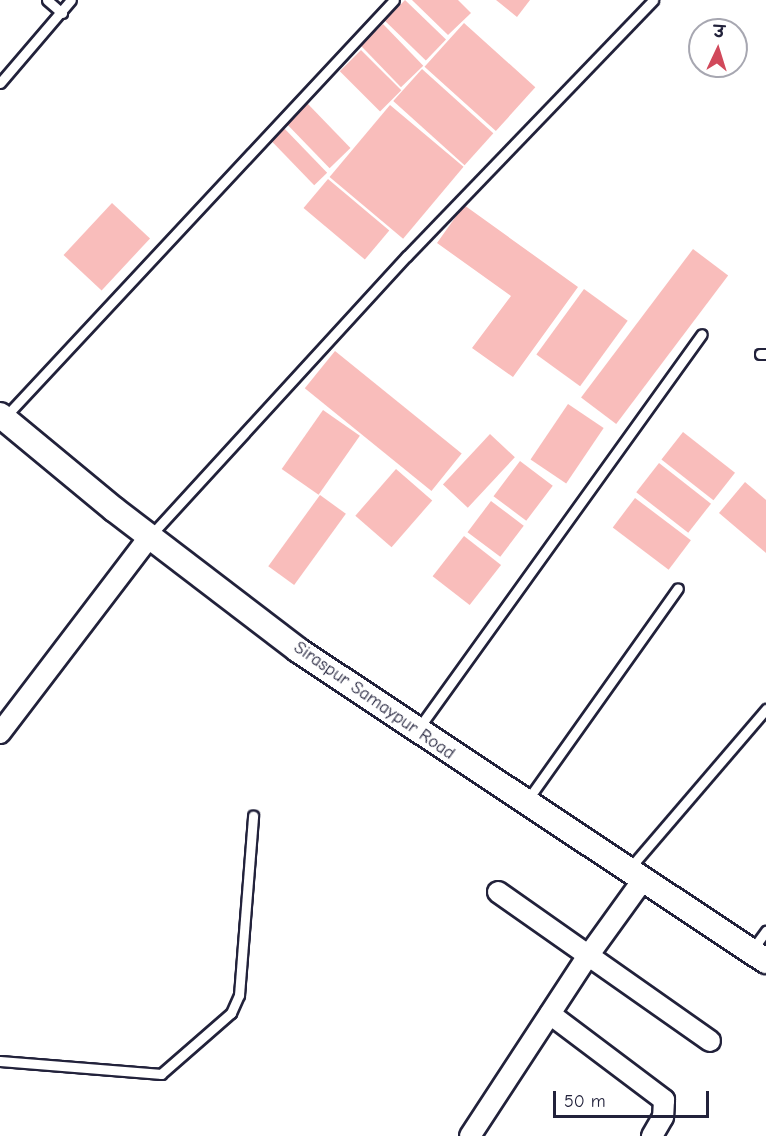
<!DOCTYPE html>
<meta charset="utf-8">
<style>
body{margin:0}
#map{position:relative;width:766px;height:1136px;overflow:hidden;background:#fff;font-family:"Comic Neue","Playpen Sans Deva",sans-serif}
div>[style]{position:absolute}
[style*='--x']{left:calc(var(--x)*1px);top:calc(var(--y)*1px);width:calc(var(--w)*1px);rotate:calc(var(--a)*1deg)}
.building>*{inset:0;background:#f9bdbb;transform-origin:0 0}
.roads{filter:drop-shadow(2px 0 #22223b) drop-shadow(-2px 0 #22223b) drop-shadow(0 2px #22223b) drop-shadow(0 -2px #22223b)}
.service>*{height:9px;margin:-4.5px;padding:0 4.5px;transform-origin:4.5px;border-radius:4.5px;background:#fff}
.minor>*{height:20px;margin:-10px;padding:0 10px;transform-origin:10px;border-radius:10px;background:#fff}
.tertiary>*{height:24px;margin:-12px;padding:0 12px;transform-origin:12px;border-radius:12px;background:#fff}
span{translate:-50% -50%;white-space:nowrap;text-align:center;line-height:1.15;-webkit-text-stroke:4.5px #fff;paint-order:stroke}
.street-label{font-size:18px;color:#22223b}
.north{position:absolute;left:688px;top:18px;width:60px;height:60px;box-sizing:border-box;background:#fff;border:2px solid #a7a7b1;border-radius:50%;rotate:4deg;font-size:16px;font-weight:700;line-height:24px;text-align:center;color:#22223b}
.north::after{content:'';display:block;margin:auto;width:21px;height:27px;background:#d1495b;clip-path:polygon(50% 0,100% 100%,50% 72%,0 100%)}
.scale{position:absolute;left:553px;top:1091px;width:156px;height:27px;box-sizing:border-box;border:3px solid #22223b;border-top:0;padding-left:8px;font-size:18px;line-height:21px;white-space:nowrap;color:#22223b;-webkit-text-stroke:4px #fff;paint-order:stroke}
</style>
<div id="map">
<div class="building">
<i style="left:405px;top:0;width:57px;height:29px;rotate:44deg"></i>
<i style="clip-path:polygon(412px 0,458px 0,471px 13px,448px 35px)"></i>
<i style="clip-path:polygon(496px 0,530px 0,517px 17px)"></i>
<i style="left:464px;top:23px;width:96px;height:59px;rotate:42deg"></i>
<i style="left:383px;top:24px;width:58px;height:31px;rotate:46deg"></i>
<i style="left:361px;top:50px;width:57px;height:30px;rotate:45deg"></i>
<i style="left:422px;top:69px;width:96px;height:43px;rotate:42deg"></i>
<i style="left:306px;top:102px;width:64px;height:29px;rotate:46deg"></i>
<i style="left:390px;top:105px;width:96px;height:94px;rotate:40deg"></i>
<i style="left:282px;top:126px;width:65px;height:18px;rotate:46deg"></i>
<i style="left:328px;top:179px;width:80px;height:38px;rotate:40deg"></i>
<i style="left:112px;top:203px;width:52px;height:71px;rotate:43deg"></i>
<i style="clip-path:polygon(464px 205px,578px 287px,513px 377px,472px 348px,511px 296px,437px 243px)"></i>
<i style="left:693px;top:249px;width:44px;height:186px;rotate:37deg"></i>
<i style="left:584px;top:289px;width:54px;height:81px;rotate:36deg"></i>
<i style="left:335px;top:351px;width:163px;height:48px;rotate:39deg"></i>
<i style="left:568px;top:404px;width:43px;height:67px;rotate:34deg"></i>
<i style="left:323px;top:410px;width:45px;height:72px;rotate:35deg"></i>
<i style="left:683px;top:432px;width:66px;height:35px;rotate:38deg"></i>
<i style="left:490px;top:434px;width:34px;height:69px;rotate:43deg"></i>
<i style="left:520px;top:461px;width:41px;height:44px;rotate:37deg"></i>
<i style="left:659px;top:463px;width:66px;height:37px;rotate:38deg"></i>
<i style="left:396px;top:469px;width:48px;height:62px;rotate:41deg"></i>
<i style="clip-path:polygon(745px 482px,766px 500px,766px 553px,719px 513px)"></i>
<i style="left:320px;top:495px;width:32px;height:88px;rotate:36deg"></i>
<i style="left:635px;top:498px;width:70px;height:37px;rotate:37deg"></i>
<i style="left:491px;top:501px;width:41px;height:39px;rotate:37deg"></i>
<i style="left:464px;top:536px;width:47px;height:51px;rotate:38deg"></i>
</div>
<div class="roads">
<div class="service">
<i style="--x:47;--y:0;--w:20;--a:41"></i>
<i style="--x:0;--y:83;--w:109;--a:-49.5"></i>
<i style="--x:760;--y:354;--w:6;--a:0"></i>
<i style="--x:5;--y:417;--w:570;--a:-46.99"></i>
<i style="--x:151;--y:535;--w:379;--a:-47.5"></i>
<i style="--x:407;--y:256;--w:355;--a:-46.1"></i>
<i style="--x:418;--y:729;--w:486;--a:-54.3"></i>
<i style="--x:526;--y:802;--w:262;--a:-54.6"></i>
<i style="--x:629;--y:869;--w:211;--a:-49.4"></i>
<i style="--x:752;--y:950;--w:24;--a:-54"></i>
<i style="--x:0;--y:1061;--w:162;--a:4.6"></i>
<i style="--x:161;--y:1074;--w:93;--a:-41.1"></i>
<i style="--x:231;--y:1013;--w:20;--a:-66"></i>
<i style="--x:239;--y:995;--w:180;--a:-85.5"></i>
</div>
<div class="minor">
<i style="--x:0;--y:733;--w:249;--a:-52.7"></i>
<i style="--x:498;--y:892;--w:259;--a:35.1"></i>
<i style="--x:550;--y:1014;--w:143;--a:37"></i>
<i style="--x:664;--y:1100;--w:17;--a:93"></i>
<i style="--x:663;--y:1117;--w:22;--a:120"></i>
<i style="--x:470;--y:1136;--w:215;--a:-56.8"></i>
<i style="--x:588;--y:956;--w:92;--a:-54.2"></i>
</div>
<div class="tertiary">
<i style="--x:0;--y:415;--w:149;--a:39.6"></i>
<i style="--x:115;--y:510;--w:230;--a:37.4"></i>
<i style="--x:298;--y:650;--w:562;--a:33.61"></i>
</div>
</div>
<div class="street-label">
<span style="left:374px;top:701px;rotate:35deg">Siraspur Samaypur Road</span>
</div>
<div class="north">उ</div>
<div class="scale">50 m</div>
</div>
